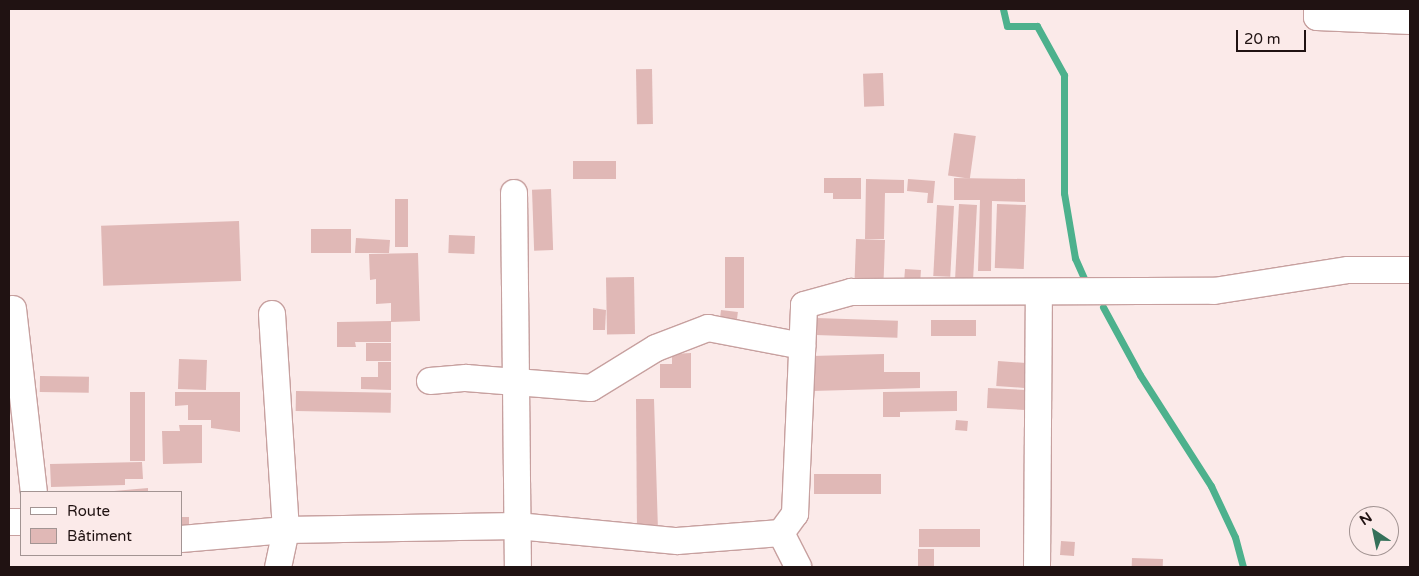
<!DOCTYPE html>
<meta charset="utf-8">
<style>
body{margin:0}
#map{position:relative;width:1419px;height:576px;overflow:hidden;background:#fbeae9;font-family:"Varela Round",sans-serif}
div>[style]{position:absolute}
[style*='--x']{left:calc(var(--x)*1px);top:calc(var(--y)*1px);width:calc(var(--w)*1px);rotate:calc(var(--a)*1deg)}
.stream>*{height:7px;margin:-3.5px;padding:0 3.5px;transform-origin:3.5px;border-radius:3.5px;background:#4db18d}
.building>*{inset:0;background:#e0b8b6;transform-origin:0 0}
.roads{filter:drop-shadow(1px 0 #c7a09f) drop-shadow(-1px 0 #c7a09f) drop-shadow(0 1px #c7a09f) drop-shadow(0 -1px #c7a09f)}
.minor>*{height:26px;margin:-13px;padding:0 13px;transform-origin:13px;border-radius:13px;background:#fff}
span{translate:-50% -50%;white-space:nowrap;text-align:center;line-height:1.15;-webkit-text-stroke:4.5px #fbeae9;paint-order:stroke}
.frame{position:absolute;inset:0;border:10px solid #201212;pointer-events:none}
.legend{position:absolute;left:20px;top:491px;width:162px;height:65px;box-sizing:border-box;background:#fbeae9;border:1px solid #a39493;margin:0;padding:6px 9px;list-style:none;font-size:15px;color:#201212}
.legend li{display:flex;align-items:center;gap:10px;height:25px}
.legend b{width:25px;border:1px solid #a39493}
.north{position:absolute;left:1349px;top:506px;width:50px;height:50px;box-sizing:border-box;background:#fbeae9;border:1px solid #a39493;border-radius:50%;rotate:326deg;font-size:14px;font-weight:700;line-height:20px;text-align:center;color:#201212}
.north::after{content:'';display:block;margin:auto;width:18px;height:22px;background:#35715a;clip-path:polygon(50% 0,100% 100%,50% 72%,0 100%)}
.scale{position:absolute;left:1236px;top:30px;width:70px;height:22px;box-sizing:border-box;border:2px solid #201212;border-top:0;padding-left:6px;font-size:15px;line-height:18px;white-space:nowrap;color:#201212;-webkit-text-stroke:4px #fbeae9;paint-order:stroke}
</style>
<div id="map">
<div class="stream">
<i style="--x:1003;--y:9;--w:17;--a:77"></i>
<i style="--x:1007;--y:26;--w:30;--a:0"></i>
<i style="--x:1037;--y:26;--w:56;--a:61.1"></i>
<i style="--x:1064;--y:75;--w:118;--a:90"></i>
<i style="--x:1064;--y:193;--w:66;--a:80.4"></i>
<i style="--x:1075;--y:258;--w:22;--a:66"></i>
<i style="--x:1103;--y:307;--w:77;--a:61.4"></i>
<i style="--x:1140;--y:375;--w:132;--a:57.4"></i>
<i style="--x:1211;--y:486;--w:56;--a:64.8"></i>
<i style="--x:1235;--y:537;--w:31;--a:75"></i>
</div>
<div class="building">
<i style="left:652px;top:69px;width:55px;height:16px;rotate:89deg"></i>
<i style="left:883px;top:73px;width:33px;height:20px;rotate:88deg"></i>
<i style="left:954px;top:133px;width:22px;height:43px;rotate:8deg"></i>
<i style="left:573px;top:161px;width:43px;height:18px"></i>
<i style="clip-path:polygon(824px 178px,861px 178px,861px 199px,833px 199px,833px 193px,824px 193px)"></i>
<i style="clip-path:polygon(954px 178px,1025px 179px,1025px 202px,992px 201px,991px 271px,978px 271px,980px 200px,954px 200px)"></i>
<i style="clip-path:polygon(866px 179px,904px 180px,904px 193px,885px 193px,884px 239px,865px 239px)"></i>
<i style="clip-path:polygon(908px 179px,935px 181px,933px 203px,927px 203px,928px 193px,907px 191px)"></i>
<i style="left:551px;top:189px;width:61px;height:19px;rotate:88deg"></i>
<i style="left:395px;top:199px;width:13px;height:48px"></i>
<i style="left:959px;top:204px;width:18px;height:79px;rotate:3deg"></i>
<i style="left:997px;top:204px;width:29px;height:64px;rotate:2deg"></i>
<i style="left:937px;top:205px;width:17px;height:71px;rotate:3deg"></i>
<i style="left:239px;top:221px;width:60px;height:138px;rotate:88deg"></i>
<i style="left:351px;top:229px;width:24px;height:40px;rotate:90deg"></i>
<i style="left:449px;top:235px;width:26px;height:18px;rotate:2deg"></i>
<i style="clip-path:polygon(356px 238px,390px 240px,389px 253px,355px 253px)"></i>
<i style="left:856px;top:239px;width:29px;height:45px;rotate:2deg"></i>
<i style="clip-path:polygon(418px 253px,420px 321px,391px 322px,391px 303px,376px 304px,376px 279px,370px 280px,369px 254px)"></i>
<i style="left:725px;top:257px;width:19px;height:51px"></i>
<i style="left:905px;top:269px;width:16px;height:20px;rotate:4deg"></i>
<i style="left:634px;top:277px;width:57px;height:28px;rotate:89deg"></i>
<i style="clip-path:polygon(593px 308px,606px 310px,605px 330px,593px 330px)"></i>
<i style="left:721px;top:310px;width:17px;height:12px;rotate:7deg"></i>
<i style="left:816px;top:318px;width:82px;height:17px;rotate:2deg"></i>
<i style="left:931px;top:320px;width:45px;height:16px"></i>
<i style="clip-path:polygon(391px 321px,391px 342px,355px 342px,356px 347px,337px 347px,337px 322px)"></i>
<i style="left:391px;top:343px;width:18px;height:25px;rotate:90deg"></i>
<i style="clip-path:polygon(691px 353px,691px 388px,660px 388px,660px 364px,672px 364px,672px 354px)"></i>
<i style="clip-path:polygon(884px 354px,884px 372px,920px 372px,920px 388px,812px 391px,812px 356px)"></i>
<i style="left:179px;top:359px;width:28px;height:30px;rotate:2deg"></i>
<i style="left:998px;top:361px;width:28px;height:25px;rotate:4deg"></i>
<i style="clip-path:polygon(378px 362px,391px 362px,391px 390px,361px 389px,361px 377px,378px 377px)"></i>
<i style="left:40px;top:376px;width:49px;height:16px;rotate:1deg"></i>
<i style="left:988px;top:388px;width:38px;height:20px;rotate:3deg"></i>
<i style="left:296px;top:391px;width:95px;height:20px;rotate:1deg"></i>
<i style="clip-path:polygon(957px 391px,957px 411px,900px 412px,900px 417px,883px 417px,883px 392px)"></i>
<i style="left:130px;top:392px;width:15px;height:69px"></i>
<i style="clip-path:polygon(175px 392px,240px 392px,240px 432px,211px 428px,211px 420px,188px 420px,188px 405px,175px 406px)"></i>
<i style="clip-path:polygon(636px 399px,654px 399px,658px 531px,637px 531px)"></i>
<i style="left:956px;top:420px;width:12px;height:10px;rotate:5deg"></i>
<i style="clip-path:polygon(179px 425px,202px 425px,202px 463px,163px 464px,162px 431px,180px 431px)"></i>
<i style="clip-path:polygon(142px 462px,143px 479px,125px 479px,125px 485px,51px 487px,50px 464px)"></i>
<i style="left:881px;top:474px;width:20px;height:67px;rotate:90deg"></i>
<i style="clip-path:polygon(148px 488px,148px 492px,114px 492px,114px 491px)"></i>
<i style="left:181px;top:517px;width:8px;height:17px"></i>
<i style="left:919px;top:529px;width:61px;height:18px"></i>
<i style="left:1061px;top:541px;width:14px;height:14px;rotate:4deg"></i>
<i style="left:918px;top:549px;width:16px;height:18px"></i>
<i style="left:1132px;top:558px;width:31px;height:9px;rotate:2deg"></i>
</div>
<div class="roads">
<div class="minor">
<i style="--x:1317;--y:9;--w:8;--a:90"></i>
<i style="--x:1317;--y:17;--w:93;--a:2.5"></i>
<i style="--x:514;--y:193;--w:374;--a:89.4"></i>
<i style="--x:13;--y:309;--w:184;--a:83.5"></i>
<i style="--x:272;--y:314;--w:216;--a:86.3"></i>
<i style="--x:286;--y:530;--w:38;--a:102"></i>
<i style="--x:430;--y:381;--w:36;--a:-5"></i>
<i style="--x:466;--y:378;--w:125;--a:4.6"></i>
<i style="--x:591;--y:388;--w:76;--a:-31.6"></i>
<i style="--x:656;--y:348;--w:56;--a:-21"></i>
<i style="--x:708;--y:328;--w:96;--a:10.8"></i>
<i style="--x:9;--y:522;--w:12;--a:0"></i>
<i style="--x:781;--y:533;--w:38;--a:63"></i>
<i style="--x:181;--y:539;--w:105;--a:-4.9"></i>
<i style="--x:286;--y:530;--w:231;--a:-1"></i>
<i style="--x:517;--y:526;--w:161;--a:5.4"></i>
<i style="--x:677;--y:541;--w:104;--a:-4.4"></i>
<i style="--x:781;--y:533;--w:24;--a:-54"></i>
<i style="--x:795;--y:514;--w:209;--a:-87.5"></i>
<i style="--x:804;--y:305;--w:49;--a:-15.5"></i>
<i style="--x:851;--y:292;--w:363;--a:-0.2"></i>
<i style="--x:1214;--y:291;--w:136;--a:-8.9"></i>
<i style="--x:1348;--y:270;--w:62;--a:0"></i>
<i style="--x:1037;--y:567;--w:275;--a:-89.6"></i>
</div>
</div>
<div class="frame"></div>
<ul class="legend">
<li><b style="height:6px;background:#fff"></b>Route</li>
<li><b style="height:14px;background:#e0b8b6"></b>Bâtiment</li>
</ul>
<div class="north">N</div>
<div class="scale">20 m</div>
</div>
